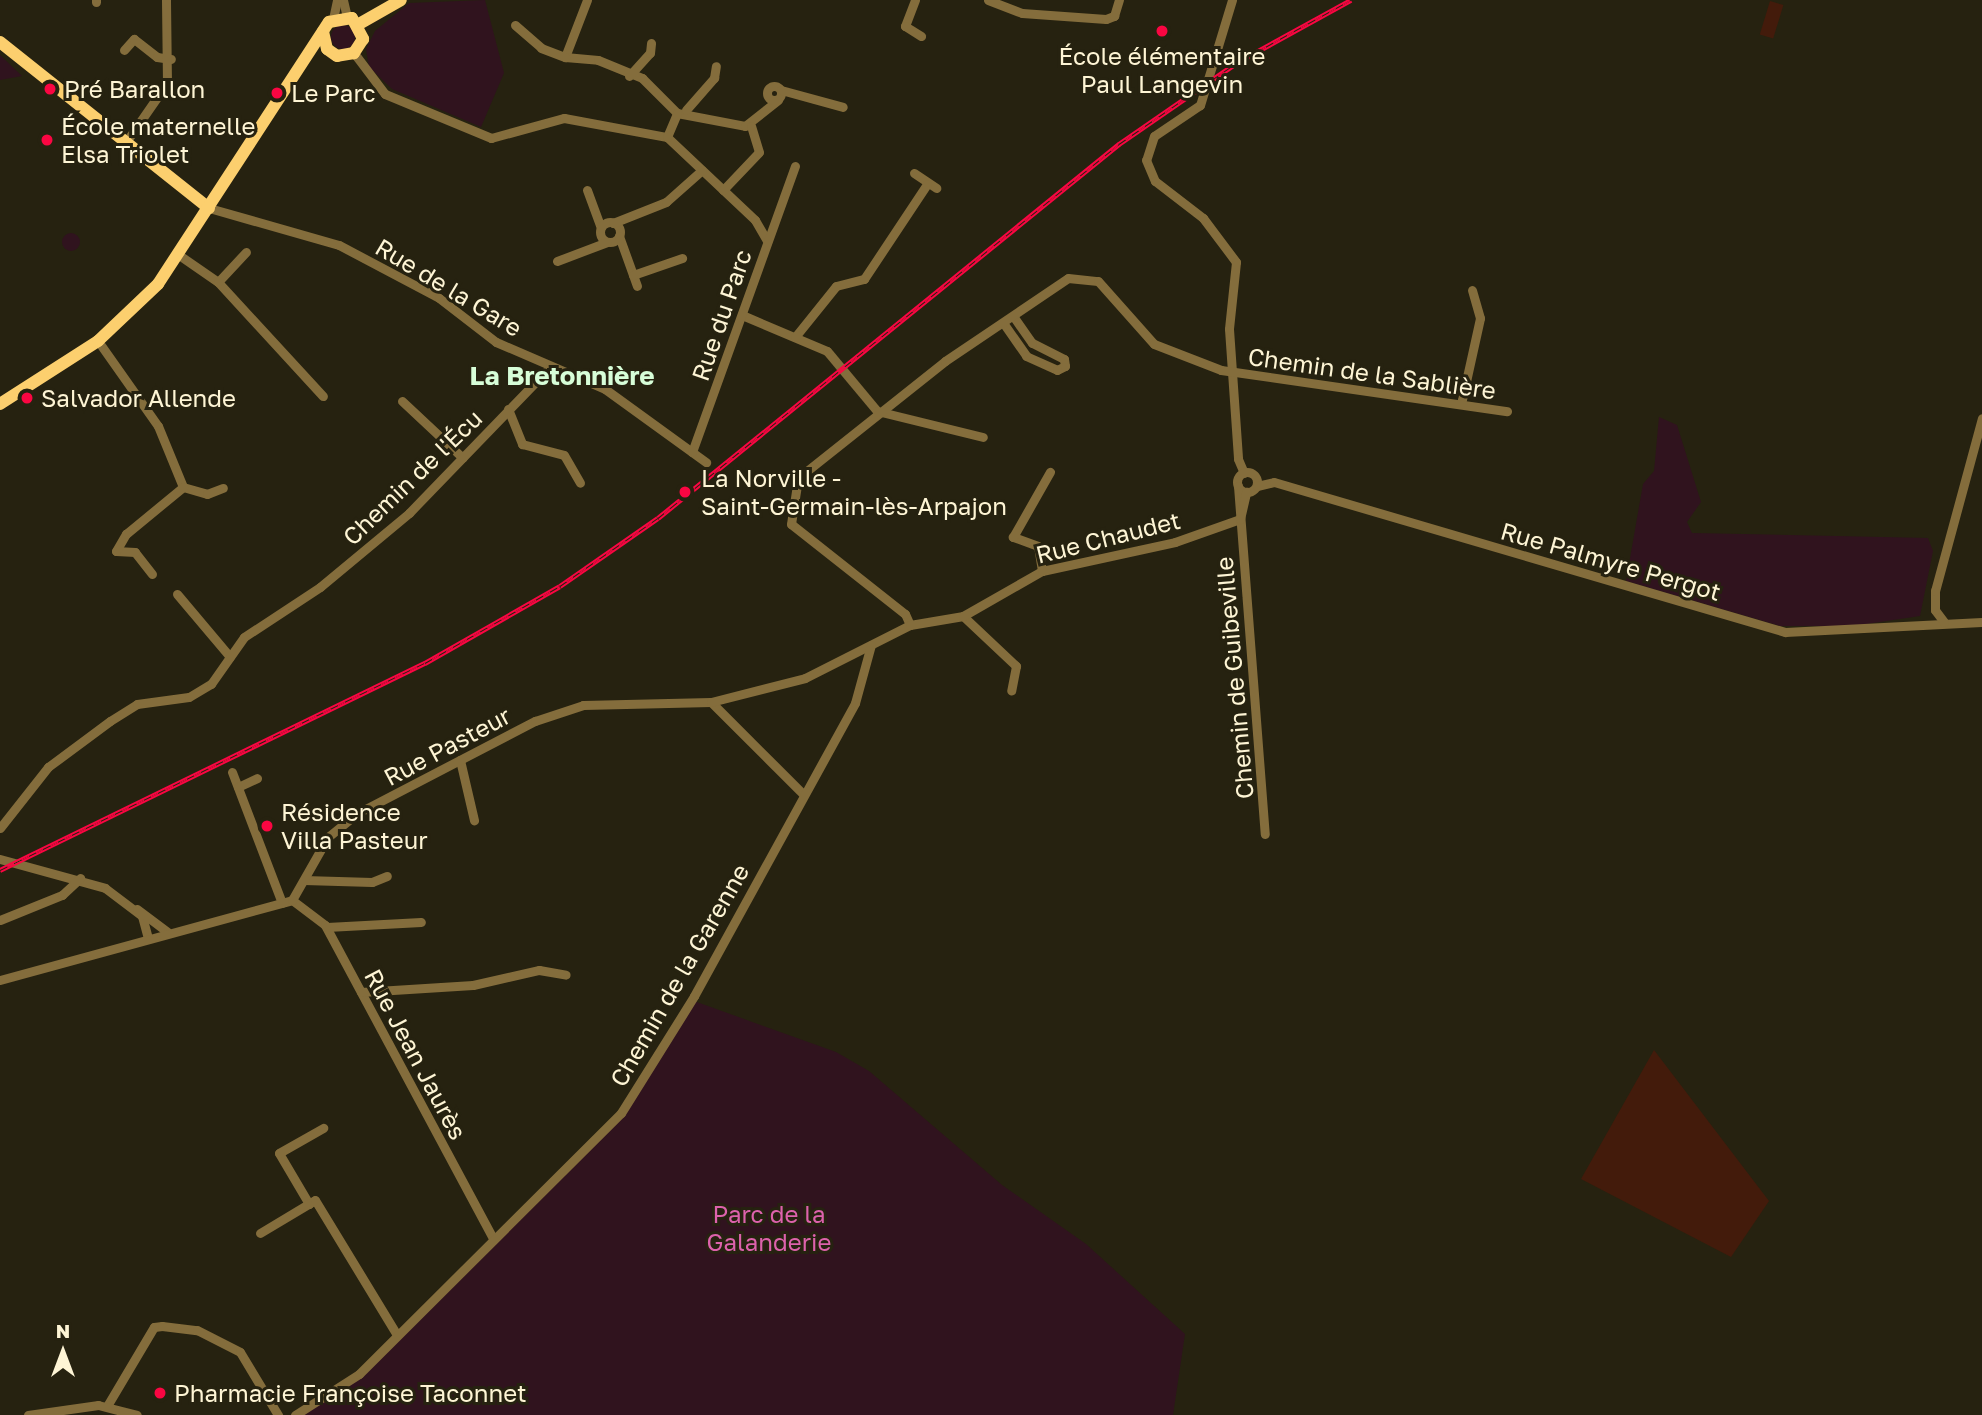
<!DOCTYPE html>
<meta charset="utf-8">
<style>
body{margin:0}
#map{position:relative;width:1982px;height:1415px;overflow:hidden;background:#262210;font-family:"Golos Text",sans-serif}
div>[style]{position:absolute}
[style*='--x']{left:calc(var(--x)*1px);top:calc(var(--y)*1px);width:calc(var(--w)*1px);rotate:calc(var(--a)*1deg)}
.green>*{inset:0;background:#30131e}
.round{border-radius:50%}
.water>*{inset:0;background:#431b0b;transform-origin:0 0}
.street>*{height:9px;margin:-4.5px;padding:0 4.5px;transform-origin:4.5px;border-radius:4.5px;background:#846d3c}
.street>.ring{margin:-4.5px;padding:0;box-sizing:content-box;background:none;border:9px solid #846d3c;border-radius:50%}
.secondary>*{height:12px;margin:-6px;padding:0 6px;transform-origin:6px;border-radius:6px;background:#fccf6e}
.rail>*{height:5px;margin-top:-2.5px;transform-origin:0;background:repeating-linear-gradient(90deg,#262210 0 8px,#fa0642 0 16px);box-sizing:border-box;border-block:2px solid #fa0642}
.dots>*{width:19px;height:19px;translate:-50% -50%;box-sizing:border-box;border:4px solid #262210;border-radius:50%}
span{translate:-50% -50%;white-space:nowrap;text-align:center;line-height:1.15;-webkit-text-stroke:6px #262210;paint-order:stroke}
.poi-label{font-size:24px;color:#fef5d5}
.left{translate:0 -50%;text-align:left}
.street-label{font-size:24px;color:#fef5d5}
.park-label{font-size:24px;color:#dd62ac}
.neighbourhood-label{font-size:26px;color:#d7fed8;font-weight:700}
.north{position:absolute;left:28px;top:1317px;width:70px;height:70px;-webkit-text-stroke:5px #262210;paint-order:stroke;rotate:0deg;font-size:19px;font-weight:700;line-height:28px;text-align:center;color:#fef5d5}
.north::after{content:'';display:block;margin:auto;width:24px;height:32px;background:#fef5d5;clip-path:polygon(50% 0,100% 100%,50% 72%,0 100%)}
</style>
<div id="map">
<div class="green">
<i style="clip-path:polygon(485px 0,504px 73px,481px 127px,392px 89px,369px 67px,366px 49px,375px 31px,409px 3px)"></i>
<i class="round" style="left:331px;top:25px;width:24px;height:24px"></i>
<i style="clip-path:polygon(0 55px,22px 76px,0 80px)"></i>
<i class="round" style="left:62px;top:233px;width:18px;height:18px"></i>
<i style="clip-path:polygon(1659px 417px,1677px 425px,1701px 502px,1687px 522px,1692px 533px,1928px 538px,1933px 551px,1920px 616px,1853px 626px,1780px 626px,1626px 581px,1643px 484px,1654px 471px)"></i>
<i style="clip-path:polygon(694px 1001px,836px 1052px,869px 1071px,1002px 1185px,1086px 1244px,1185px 1334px,1173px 1415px,296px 1415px,359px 1375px,621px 1114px)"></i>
</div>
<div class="water">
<i style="left:1770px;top:1px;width:14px;height:35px;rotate:17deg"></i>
<i style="clip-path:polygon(1654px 1050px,1769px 1201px,1731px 1257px,1581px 1179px)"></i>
</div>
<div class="street">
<i style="--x:343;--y:0;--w:17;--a:77"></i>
<i style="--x:587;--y:0;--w:61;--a:111.1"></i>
<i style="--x:565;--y:57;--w:33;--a:5"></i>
<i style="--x:598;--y:60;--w:48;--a:22.2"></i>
<i style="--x:642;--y:78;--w:49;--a:45"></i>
<i style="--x:677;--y:113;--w:69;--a:10.8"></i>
<i style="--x:745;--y:126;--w:42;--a:-38.2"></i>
<i style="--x:915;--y:0;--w:28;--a:111"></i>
<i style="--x:905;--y:26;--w:19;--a:32"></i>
<i style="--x:988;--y:0;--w:36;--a:21"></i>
<i style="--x:1022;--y:13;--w:84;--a:4.1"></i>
<i style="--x:1106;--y:19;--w:9;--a:-21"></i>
<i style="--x:1114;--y:16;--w:17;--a:-73"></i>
<i style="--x:1232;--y:0;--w:110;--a:106.9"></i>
<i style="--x:1200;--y:105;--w:55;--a:146"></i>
<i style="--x:1154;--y:136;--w:25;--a:108"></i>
<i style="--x:1146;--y:160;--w:23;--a:67"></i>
<i style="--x:1155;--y:181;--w:61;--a:37.6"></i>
<i style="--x:1203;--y:218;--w:55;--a:53.1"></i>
<i style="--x:1236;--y:262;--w:67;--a:96"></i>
<i style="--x:1229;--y:329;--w:130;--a:86"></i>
<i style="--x:1238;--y:459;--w:15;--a:67"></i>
<i style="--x:96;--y:2;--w:2;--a:-90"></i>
<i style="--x:333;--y:19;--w:19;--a:-78"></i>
<i style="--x:515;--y:25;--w:35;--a:41"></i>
<i style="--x:541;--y:48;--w:26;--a:21"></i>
<i style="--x:124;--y:50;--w:15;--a:-48"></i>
<i style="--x:134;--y:39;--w:29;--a:38"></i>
<i style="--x:157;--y:57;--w:14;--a:8"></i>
<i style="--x:354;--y:53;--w:51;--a:52.9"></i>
<i style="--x:385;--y:94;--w:115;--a:22.5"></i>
<i style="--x:491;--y:138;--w:76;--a:-15.3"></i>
<i style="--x:564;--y:118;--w:105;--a:10.5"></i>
<i style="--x:667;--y:137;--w:121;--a:43.3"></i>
<i style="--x:755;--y:220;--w:24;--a:60"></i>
<i style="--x:629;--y:76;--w:31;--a:-48"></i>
<i style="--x:650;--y:53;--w:10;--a:-84"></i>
<i class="ring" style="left:767px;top:86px;width:5px;height:5px"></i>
<i style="--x:781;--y:90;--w:64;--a:15.3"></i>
<i style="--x:686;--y:110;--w:43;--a:-48.8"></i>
<i style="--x:714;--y:78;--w:12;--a:-81"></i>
<i style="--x:667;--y:137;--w:26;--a:-67"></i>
<i style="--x:126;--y:142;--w:72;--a:-55.2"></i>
<i style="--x:167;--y:83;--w:83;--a:-90.7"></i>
<i style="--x:914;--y:173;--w:27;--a:34"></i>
<i style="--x:587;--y:190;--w:40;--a:69.8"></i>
<i style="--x:723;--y:190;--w:52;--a:-46.5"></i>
<i style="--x:759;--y:152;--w:27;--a:-107"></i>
<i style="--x:209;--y:208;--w:135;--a:15.9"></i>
<i style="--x:339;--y:245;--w:113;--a:27.9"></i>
<i style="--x:439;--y:298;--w:72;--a:37.7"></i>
<i style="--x:496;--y:342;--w:119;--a:23.3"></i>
<i style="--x:605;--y:389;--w:125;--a:35.9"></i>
<i class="ring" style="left:600px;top:222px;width:11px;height:11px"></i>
<i style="--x:613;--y:223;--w:57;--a:-21.6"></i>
<i style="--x:666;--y:202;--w:48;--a:-41.6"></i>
<i style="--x:619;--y:236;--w:53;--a:70.2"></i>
<i style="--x:179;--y:255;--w:47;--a:34.7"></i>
<i style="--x:218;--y:282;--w:155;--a:47.4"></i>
<i style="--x:557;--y:261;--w:53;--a:-20.8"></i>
<i style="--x:633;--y:275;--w:52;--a:-19.1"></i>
<i style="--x:218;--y:282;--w:41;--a:-47"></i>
<i style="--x:742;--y:315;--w:92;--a:23"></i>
<i style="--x:827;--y:351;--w:78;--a:50.2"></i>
<i style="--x:1004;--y:324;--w:39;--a:55"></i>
<i style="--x:1026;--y:356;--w:34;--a:24"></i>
<i style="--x:1057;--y:370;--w:9;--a:-27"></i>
<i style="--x:1065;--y:366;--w:7;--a:-98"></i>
<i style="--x:1064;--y:359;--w:36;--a:-153"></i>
<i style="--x:1032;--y:343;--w:32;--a:-125"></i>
<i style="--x:795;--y:337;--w:65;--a:-51.2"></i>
<i style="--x:836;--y:286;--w:29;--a:-14"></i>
<i style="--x:864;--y:279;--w:114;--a:-56.4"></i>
<i style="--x:98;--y:341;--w:104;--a:54.8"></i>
<i style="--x:158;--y:426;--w:66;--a:67.7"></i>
<i style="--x:402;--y:401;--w:83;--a:43.1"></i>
<i style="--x:1461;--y:404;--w:88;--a:-77.5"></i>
<i style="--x:1480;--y:318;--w:29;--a:-106"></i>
<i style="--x:508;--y:409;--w:38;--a:68"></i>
<i style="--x:522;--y:444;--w:43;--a:14.7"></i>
<i style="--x:564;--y:455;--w:32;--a:60"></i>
<i style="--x:877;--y:411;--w:109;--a:13.8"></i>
<i style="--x:692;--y:452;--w:304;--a:-70.2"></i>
<i class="ring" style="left:1237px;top:472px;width:11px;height:11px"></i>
<i style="--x:1238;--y:486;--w:349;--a:85.6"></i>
<i style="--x:1257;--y:486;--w:17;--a:-13"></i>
<i style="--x:1274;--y:482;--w:533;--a:16.36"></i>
<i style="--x:1785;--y:632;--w:197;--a:-2.9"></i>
<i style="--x:183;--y:487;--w:25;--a:16"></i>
<i style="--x:207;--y:494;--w:17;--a:-21"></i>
<i style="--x:1042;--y:571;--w:25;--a:-99"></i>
<i style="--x:1038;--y:546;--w:27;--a:-160"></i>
<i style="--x:1013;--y:537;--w:75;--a:-60.4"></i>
<i style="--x:152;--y:574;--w:28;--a:-128"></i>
<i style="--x:135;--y:552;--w:19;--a:-177"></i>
<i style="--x:116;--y:551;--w:20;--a:-60"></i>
<i style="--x:126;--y:534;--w:74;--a:-39.5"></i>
<i style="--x:177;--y:594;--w:82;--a:49.9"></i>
<i style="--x:963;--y:616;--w:73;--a:43.3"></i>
<i style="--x:1016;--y:666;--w:25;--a:101"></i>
<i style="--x:1944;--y:622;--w:15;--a:-127"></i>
<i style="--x:1935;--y:610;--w:19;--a:-90"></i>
<i style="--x:1935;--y:591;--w:179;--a:-74.8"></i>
<i style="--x:910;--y:625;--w:12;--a:-114"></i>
<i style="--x:905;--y:614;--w:145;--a:-141.7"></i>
<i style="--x:791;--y:524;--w:47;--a:-81.3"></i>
<i style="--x:798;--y:478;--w:188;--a:-38.5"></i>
<i style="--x:945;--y:361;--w:148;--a:-34"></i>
<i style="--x:1068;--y:278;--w:30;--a:6"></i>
<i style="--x:1098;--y:281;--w:84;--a:48.4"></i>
<i style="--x:1154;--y:344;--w:72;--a:21.2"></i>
<i style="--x:1221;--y:370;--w:289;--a:8.2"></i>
<i style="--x:711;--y:702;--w:130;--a:45"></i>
<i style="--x:460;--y:760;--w:62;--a:76.9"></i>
<i style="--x:232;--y:772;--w:140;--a:69.1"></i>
<i style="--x:238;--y:787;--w:21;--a:-25"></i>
<i style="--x:0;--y:828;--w:78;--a:-51.8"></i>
<i style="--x:48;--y:767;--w:77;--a:-36.6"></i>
<i style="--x:110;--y:721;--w:32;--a:-32"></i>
<i style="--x:137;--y:704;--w:52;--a:-7.7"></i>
<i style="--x:189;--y:697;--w:26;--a:-31"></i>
<i style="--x:211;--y:684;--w:57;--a:-54.9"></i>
<i style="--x:244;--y:637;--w:91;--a:-33.3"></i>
<i style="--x:320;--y:587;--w:116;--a:-39.7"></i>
<i style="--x:409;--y:513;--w:204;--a:-46"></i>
<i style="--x:0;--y:859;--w:109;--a:15.4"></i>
<i style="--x:105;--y:888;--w:46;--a:37.1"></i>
<i style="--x:142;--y:916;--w:23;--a:75"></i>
<i style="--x:304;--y:880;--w:68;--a:1.7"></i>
<i style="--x:372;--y:882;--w:16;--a:-22"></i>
<i style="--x:292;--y:900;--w:41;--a:37.1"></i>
<i style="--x:325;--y:925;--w:355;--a:61.8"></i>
<i style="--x:137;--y:909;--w:38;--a:37"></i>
<i style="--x:0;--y:920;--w:67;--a:-22"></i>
<i style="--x:62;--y:895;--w:25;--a:-43"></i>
<i style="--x:327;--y:927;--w:94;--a:-3"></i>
<i style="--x:0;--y:980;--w:303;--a:-15.3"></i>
<i style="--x:292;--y:900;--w:73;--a:-60.3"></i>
<i style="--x:328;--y:837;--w:36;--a:-39"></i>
<i style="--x:356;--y:814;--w:202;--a:-27.5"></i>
<i style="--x:535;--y:721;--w:51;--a:-18.4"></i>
<i style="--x:583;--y:705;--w:128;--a:-1.3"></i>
<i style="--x:711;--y:702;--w:97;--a:-14.3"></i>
<i style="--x:805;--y:678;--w:118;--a:-26.8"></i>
<i style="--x:910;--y:625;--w:54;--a:-9.6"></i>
<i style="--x:963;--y:616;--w:91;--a:-29.7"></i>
<i style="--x:1042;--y:571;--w:136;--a:-12.3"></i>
<i style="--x:1175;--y:542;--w:69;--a:-19.5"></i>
<i style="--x:1240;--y:519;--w:28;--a:-77"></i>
<i style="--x:361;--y:992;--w:112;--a:-3.6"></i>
<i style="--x:473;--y:985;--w:68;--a:-12.8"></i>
<i style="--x:539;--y:970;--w:27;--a:10"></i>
<i style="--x:309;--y:1204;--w:59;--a:-120.5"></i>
<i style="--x:279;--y:1153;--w:51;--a:-29.6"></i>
<i style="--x:260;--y:1233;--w:64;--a:-31"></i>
<i style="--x:315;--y:1200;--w:156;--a:58.7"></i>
<i style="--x:107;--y:1406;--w:92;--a:-59.3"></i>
<i style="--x:154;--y:1327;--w:8;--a:-7"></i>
<i style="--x:162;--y:1326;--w:35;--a:7"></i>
<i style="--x:197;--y:1330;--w:48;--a:27.1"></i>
<i style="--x:240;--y:1352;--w:74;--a:58.9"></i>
<i style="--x:28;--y:1415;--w:71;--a:-8.1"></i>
<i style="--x:98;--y:1405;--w:40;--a:14.4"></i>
<i style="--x:295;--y:1415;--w:76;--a:-32.6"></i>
<i style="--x:359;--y:1374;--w:370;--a:-44.9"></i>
<i style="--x:621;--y:1113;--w:138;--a:-58"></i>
<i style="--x:694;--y:996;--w:334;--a:-61.2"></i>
<i style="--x:855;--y:703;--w:60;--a:-74.6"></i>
</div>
<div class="secondary">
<i style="--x:359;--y:24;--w:48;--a:-29.7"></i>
<i style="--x:0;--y:42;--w:267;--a:38.5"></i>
<i style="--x:0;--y:404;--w:117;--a:-32.7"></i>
<i style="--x:98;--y:341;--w:83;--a:-43.5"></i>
<i style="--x:158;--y:284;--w:313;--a:-56.9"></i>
<i style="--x:329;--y:22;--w:23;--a:-10"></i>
<i style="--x:352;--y:18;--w:24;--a:62"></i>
<i style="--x:363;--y:39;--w:17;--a:123"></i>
<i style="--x:354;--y:53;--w:17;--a:170"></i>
<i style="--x:337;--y:56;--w:12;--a:-145"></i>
<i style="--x:327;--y:49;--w:18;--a:-103"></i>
</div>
<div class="rail">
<i style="--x:0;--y:870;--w:473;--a:-26"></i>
<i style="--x:425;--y:663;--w:155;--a:-29.7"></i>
<i style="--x:560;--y:586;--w:119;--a:-34.8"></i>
<i style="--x:658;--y:518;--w:594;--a:-39.05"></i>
<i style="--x:1119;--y:144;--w:145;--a:-34.6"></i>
<i style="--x:1238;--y:62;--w:129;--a:-28.8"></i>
</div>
<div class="dots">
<i style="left:1162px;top:31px;background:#fa0642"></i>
<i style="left:50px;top:89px;background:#fa0642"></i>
<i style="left:277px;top:93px;background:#fa0642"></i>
<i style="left:47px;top:140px;background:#fa0642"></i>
<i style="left:27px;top:398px;background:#fa0642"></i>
<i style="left:685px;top:492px;background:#fa0642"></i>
<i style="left:267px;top:826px;background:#fa0642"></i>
<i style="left:160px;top:1393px;background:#fa0642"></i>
</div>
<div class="poi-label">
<span style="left:1162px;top:70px">École élémentaire<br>Paul Langevin</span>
<span class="left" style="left:64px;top:89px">Pré Barallon</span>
<span class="left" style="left:291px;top:93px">Le Parc</span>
<span class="left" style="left:61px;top:140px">École maternelle<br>Elsa Triolet</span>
<span class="left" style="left:41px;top:398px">Salvador Allende</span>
<span class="left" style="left:701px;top:492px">La Norville -<br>Saint-Germain-lès-Arpajon</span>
<span class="left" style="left:281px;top:826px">Résidence<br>Villa Pasteur</span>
<span class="left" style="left:174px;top:1393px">Pharmacie Françoise Taconnet</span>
</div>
<div class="street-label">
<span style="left:449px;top:287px;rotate:31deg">Rue de la Gare</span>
<span style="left:721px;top:315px;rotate:-71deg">Rue du Parc</span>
<span style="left:1372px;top:373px;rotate:8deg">Chemin de la Sablière</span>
<span style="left:412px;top:477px;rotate:-44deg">Chemin de l'Écu</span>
<span style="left:1108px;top:537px;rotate:-14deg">Rue Chaudet</span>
<span style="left:1611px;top:561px;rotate:16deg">Rue Palmyre Pergot</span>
<span style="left:1234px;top:678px;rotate:-95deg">Chemin de Guibeville</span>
<span style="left:447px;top:746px;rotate:-28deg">Rue Pasteur</span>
<span style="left:679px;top:975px;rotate:-60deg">Chemin de la Garenne</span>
<span style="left:416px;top:1054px;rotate:62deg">Rue Jean Jaurès</span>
</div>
<div class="park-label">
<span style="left:769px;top:1228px">Parc de la<br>Galanderie</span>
</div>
<div class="neighbourhood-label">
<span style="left:562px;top:376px">La Bretonnière</span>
</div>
<div class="north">N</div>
</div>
